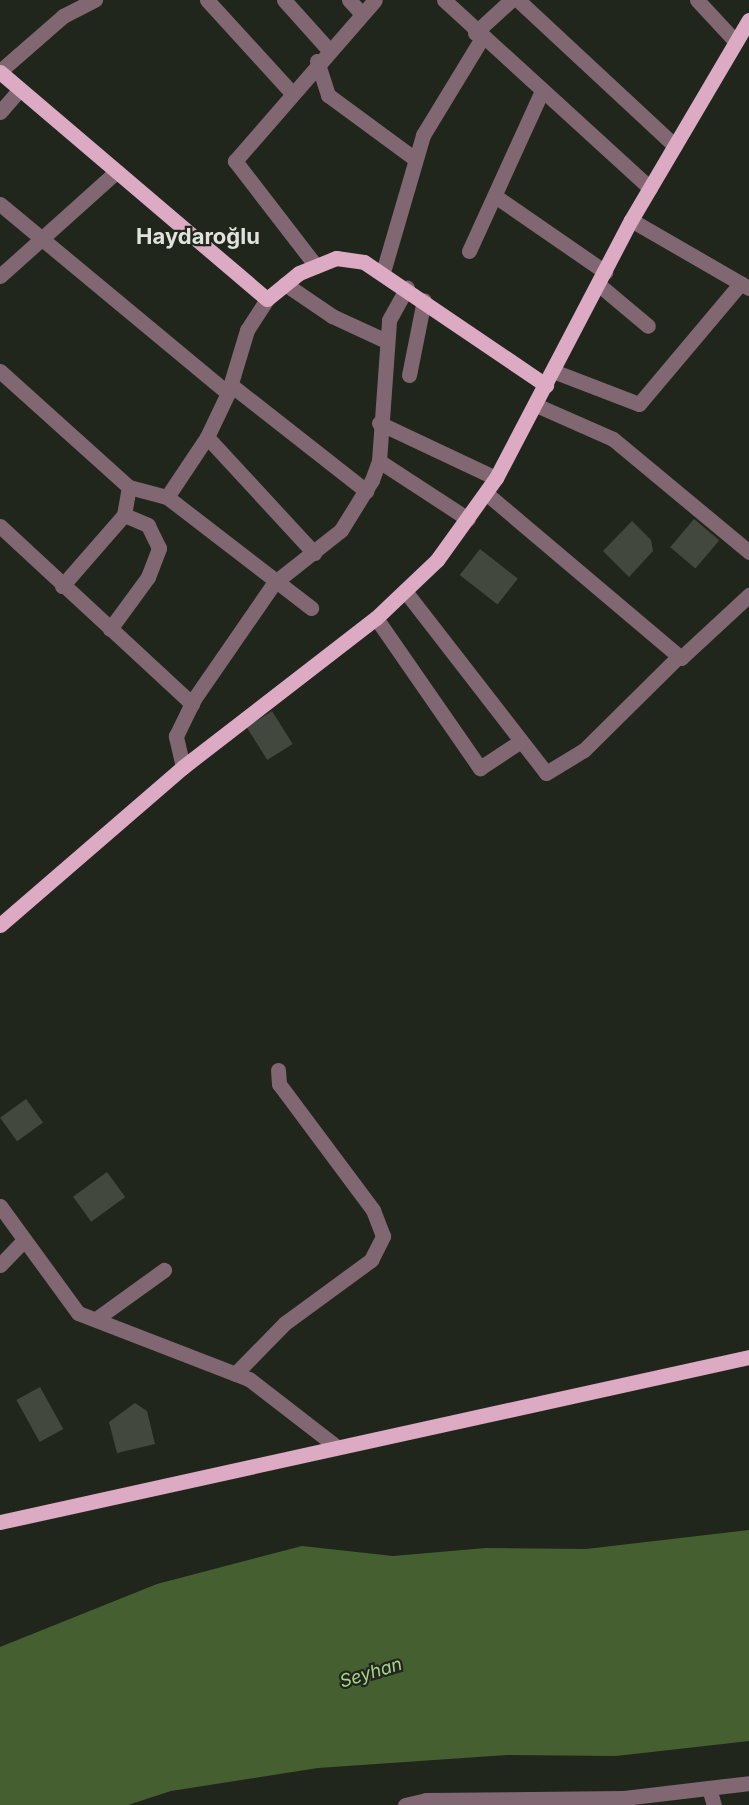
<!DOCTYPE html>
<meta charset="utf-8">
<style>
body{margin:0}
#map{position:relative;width:749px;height:1805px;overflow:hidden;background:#21261d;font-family:Inter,sans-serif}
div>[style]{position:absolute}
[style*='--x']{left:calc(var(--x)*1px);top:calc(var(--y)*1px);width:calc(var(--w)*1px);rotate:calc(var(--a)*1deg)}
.water>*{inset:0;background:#465f30}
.building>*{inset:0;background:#42483e;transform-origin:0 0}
.minor>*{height:15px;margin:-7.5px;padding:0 7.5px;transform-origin:7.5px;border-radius:7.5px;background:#806772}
.major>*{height:15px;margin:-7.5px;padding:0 7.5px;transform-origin:7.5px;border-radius:7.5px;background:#dcaac2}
span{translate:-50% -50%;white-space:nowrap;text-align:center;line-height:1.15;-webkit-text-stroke:4.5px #21261d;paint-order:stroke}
.water-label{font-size:18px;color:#abd48a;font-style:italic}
.district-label{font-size:22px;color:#dfe3dc;font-weight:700}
</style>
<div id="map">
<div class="water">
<i style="clip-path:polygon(749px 1530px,749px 1741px,616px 1756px,507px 1755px,318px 1768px,171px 1791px,128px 1805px,0 1805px,0 1647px,157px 1584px,302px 1546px,393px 1556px,486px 1548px,586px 1549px)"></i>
</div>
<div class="building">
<i style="left:694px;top:519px;width:33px;height:37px;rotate:40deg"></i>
<i style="clip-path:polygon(632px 521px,651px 540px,653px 551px,629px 577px,603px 551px)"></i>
<i style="left:480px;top:549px;width:48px;height:33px;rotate:38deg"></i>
<i style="left:272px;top:711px;width:39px;height:30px;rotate:58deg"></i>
<i style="left:26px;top:1099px;width:29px;height:32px;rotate:54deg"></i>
<i style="left:107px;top:1172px;width:31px;height:42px;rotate:54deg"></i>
<i style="left:40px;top:1387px;width:48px;height:27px;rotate:61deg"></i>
<i style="clip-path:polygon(135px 1403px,147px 1411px,155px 1444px,117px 1453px,109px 1422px)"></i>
</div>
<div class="minor">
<i style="--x:207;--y:0;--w:123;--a:47.6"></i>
<i style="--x:284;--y:0;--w:66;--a:48.1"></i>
<i style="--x:349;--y:0;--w:18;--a:47"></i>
<i style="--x:444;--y:0;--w:279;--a:42.4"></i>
<i style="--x:518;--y:0;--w:214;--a:42.9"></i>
<i style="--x:697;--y:0;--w:57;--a:47.1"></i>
<i style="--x:475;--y:33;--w:49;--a:-42.5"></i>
<i style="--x:317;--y:61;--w:36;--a:72"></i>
<i style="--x:328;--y:95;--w:108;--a:36.3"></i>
<i style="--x:0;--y:71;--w:84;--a:-41.1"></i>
<i style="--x:63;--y:16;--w:36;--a:-27"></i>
<i style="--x:0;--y:112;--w:30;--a:-49"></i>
<i style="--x:495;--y:196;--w:134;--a:34.6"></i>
<i style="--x:0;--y:204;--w:296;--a:39.7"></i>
<i style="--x:631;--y:220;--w:136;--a:30"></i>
<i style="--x:469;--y:251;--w:176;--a:-65.5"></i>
<i style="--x:316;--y:266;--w:133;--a:-127.6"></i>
<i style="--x:235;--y:161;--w:213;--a:-49"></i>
<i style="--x:383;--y:272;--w:143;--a:-73.7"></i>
<i style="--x:423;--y:135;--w:114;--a:-58.7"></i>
<i style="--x:0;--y:276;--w:157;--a:-41.9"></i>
<i style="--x:285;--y:284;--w:57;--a:34.2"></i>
<i style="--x:332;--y:316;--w:60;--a:24.8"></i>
<i style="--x:598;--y:284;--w:65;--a:40"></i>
<i style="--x:0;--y:371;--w:173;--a:42"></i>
<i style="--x:129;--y:487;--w:39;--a:15"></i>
<i style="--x:167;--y:497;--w:182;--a:37.6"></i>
<i style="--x:553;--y:371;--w:92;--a:21"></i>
<i style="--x:639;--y:404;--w:158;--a:-49.9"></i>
<i style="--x:409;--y:375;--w:76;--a:-78.7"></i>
<i style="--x:231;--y:385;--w:172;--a:38.1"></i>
<i style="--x:536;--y:405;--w:84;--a:23.8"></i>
<i style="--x:613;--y:439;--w:177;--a:39.7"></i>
<i style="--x:379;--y:423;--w:129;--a:25.2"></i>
<i style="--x:207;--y:437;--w:158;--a:47.3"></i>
<i style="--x:379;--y:461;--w:106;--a:33.1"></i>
<i style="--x:487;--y:494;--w:254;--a:40.2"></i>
<i style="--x:681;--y:658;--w:93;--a:-42.8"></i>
<i style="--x:167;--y:497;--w:72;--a:-56.3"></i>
<i style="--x:207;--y:437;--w:49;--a:-64.5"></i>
<i style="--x:228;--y:393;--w:66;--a:-73.2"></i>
<i style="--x:247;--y:330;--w:37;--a:-57"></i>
<i style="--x:0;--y:526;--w:262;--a:42.8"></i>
<i style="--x:62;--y:586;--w:94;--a:-48.9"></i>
<i style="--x:124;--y:515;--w:28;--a:-80"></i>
<i style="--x:405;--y:591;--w:230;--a:52.2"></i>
<i style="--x:546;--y:773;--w:44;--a:-31.2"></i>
<i style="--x:584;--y:750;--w:134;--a:-44.7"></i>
<i style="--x:376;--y:618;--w:183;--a:55.3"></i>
<i style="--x:480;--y:768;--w:49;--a:-33.4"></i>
<i style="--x:110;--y:629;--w:64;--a:-53.8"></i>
<i style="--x:148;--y:577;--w:31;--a:-69"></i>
<i style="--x:159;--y:548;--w:25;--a:-116"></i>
<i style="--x:148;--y:525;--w:26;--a:-157"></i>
<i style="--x:183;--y:767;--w:32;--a:-103"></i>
<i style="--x:176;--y:736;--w:41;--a:-64.1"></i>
<i style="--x:194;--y:699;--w:141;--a:-55.4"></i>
<i style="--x:274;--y:583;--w:85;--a:-38.3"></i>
<i style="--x:341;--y:530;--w:59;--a:-58.2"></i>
<i style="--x:372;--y:480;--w:20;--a:-70"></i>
<i style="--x:379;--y:461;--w:141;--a:-85.9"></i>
<i style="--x:389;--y:320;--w:37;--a:-61"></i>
<i style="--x:0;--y:1206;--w:132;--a:53.9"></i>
<i style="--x:78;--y:1313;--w:183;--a:21.1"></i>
<i style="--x:249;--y:1379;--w:111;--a:37.7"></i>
<i style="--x:0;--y:1265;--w:35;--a:-46"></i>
<i style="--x:96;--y:1319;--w:84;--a:-35.8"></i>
<i style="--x:235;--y:1374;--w:71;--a:-45.6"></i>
<i style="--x:285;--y:1323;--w:107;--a:-36.2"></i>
<i style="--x:371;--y:1260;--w:27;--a:-63"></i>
<i style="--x:383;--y:1236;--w:28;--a:-111"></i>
<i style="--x:373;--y:1210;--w:157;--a:-126.7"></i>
<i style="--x:279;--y:1084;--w:14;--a:-94"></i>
<i style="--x:709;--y:1788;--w:18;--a:74"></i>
<i style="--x:405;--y:1805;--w:22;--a:-13"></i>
<i style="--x:426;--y:1800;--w:198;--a:-0.6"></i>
<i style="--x:624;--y:1798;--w:126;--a:-6.8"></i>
</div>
<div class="major">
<i style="--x:0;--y:72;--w:350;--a:40.4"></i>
<i style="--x:267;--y:299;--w:41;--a:-39.1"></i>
<i style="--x:299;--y:273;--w:40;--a:-22"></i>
<i style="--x:336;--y:258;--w:28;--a:8"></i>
<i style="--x:364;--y:262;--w:220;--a:34.1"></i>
<i style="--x:0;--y:925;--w:242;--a:-40.8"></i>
<i style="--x:183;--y:767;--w:244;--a:-37.7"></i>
<i style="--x:376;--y:618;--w:84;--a:-43.6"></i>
<i style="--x:437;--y:560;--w:101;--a:-54.3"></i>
<i style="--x:496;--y:478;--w:291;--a:-62.4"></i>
<i style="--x:631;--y:220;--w:232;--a:-59.5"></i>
<i style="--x:0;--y:1522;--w:767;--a:-12.42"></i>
</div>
<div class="water-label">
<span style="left:371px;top:1673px;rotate:-17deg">Seyhan</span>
</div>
<div class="district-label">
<span style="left:198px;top:237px">Haydaroğlu</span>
</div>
</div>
